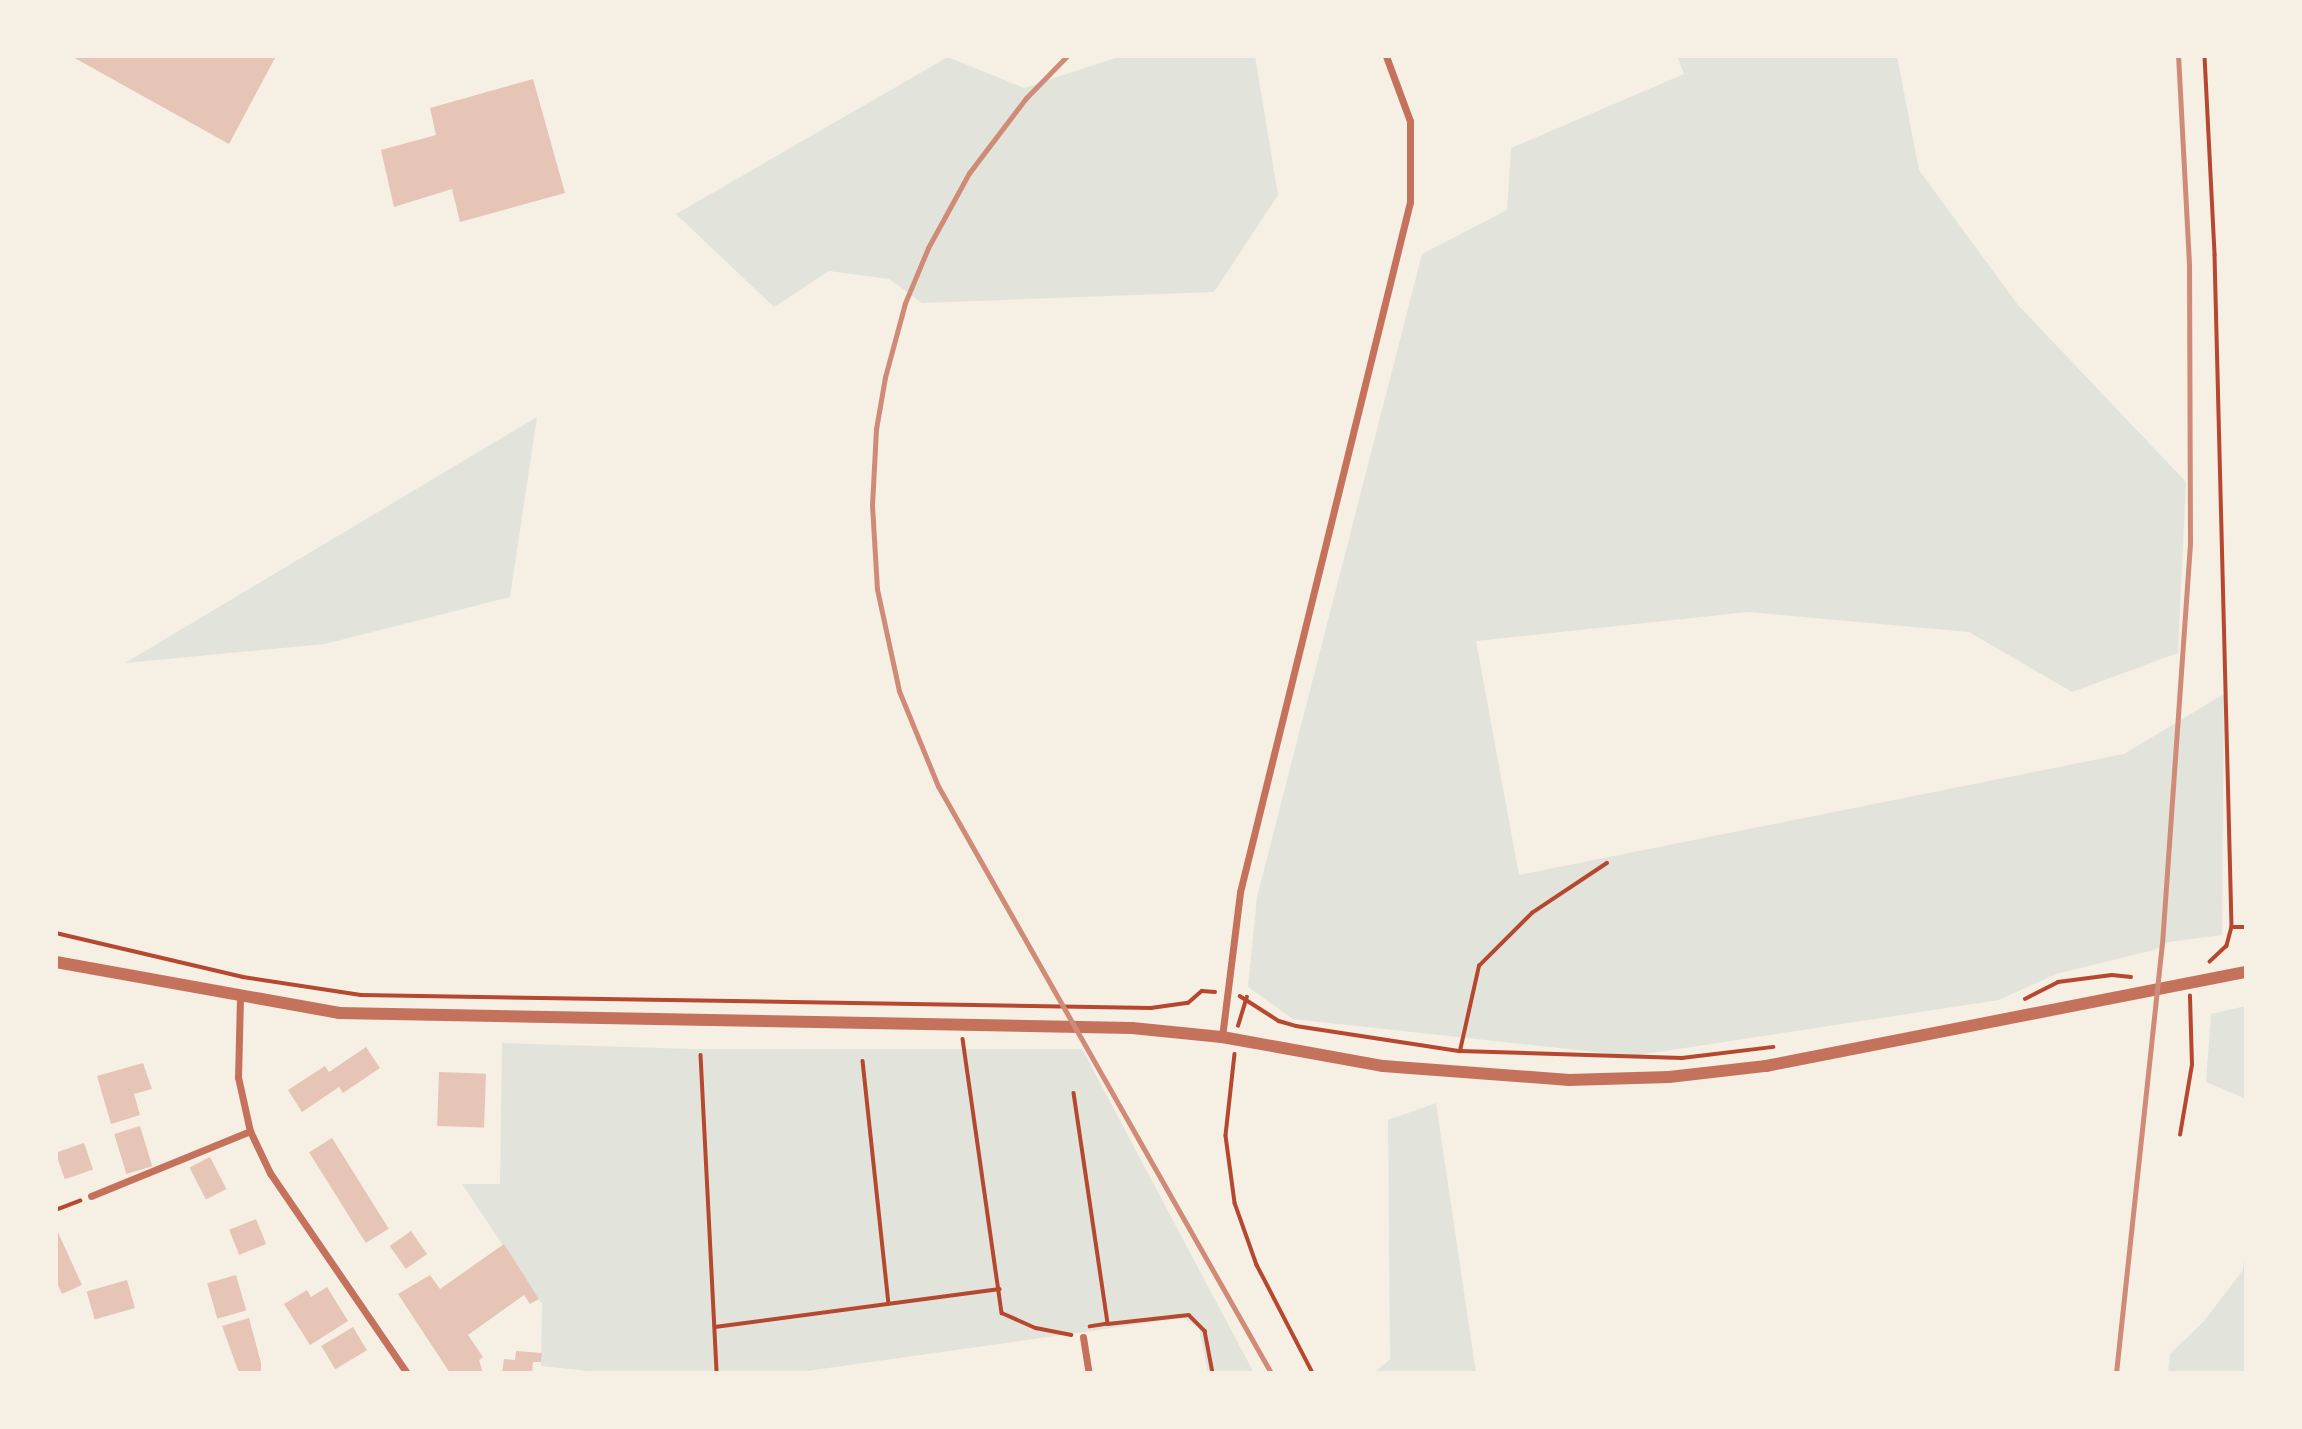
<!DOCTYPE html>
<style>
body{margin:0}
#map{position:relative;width:2302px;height:1429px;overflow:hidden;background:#f6efe4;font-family:"Roboto Condensed",sans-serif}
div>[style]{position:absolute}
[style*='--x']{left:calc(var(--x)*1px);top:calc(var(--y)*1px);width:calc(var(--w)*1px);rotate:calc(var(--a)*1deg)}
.green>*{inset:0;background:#e2e4dc}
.building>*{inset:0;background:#e6c5b7;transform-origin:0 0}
.path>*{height:3.5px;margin:-1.75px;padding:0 1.75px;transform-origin:1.75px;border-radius:1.75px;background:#b5482f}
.minor>*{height:7px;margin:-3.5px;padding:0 3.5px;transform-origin:3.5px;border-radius:3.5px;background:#c5725c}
.tertiary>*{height:12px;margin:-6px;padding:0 6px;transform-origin:6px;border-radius:6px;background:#c5725c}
.rail>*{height:5px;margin:-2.5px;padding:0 2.5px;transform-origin:2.5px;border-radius:2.5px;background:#cf8b77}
span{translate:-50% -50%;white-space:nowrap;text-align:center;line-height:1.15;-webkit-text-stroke:7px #f6efe4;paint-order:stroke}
.frame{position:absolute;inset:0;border:58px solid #f6efe4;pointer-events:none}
</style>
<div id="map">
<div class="green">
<i style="clip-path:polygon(1121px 56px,1255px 56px,1278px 195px,1214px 292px,922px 303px,889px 279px,829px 271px,774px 307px,676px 214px,948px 57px,1024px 88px)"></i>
<i style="clip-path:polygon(1677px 56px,1897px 56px,1919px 170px,2018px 305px,2186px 482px,2178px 653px,2072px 692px,1969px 632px,1748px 612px,1476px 641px,1519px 875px,2124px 754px,2224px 694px,2222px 935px,2169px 942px,2154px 950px,2056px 974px,1999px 1000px,1632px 1056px,1293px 1019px,1248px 987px,1257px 897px,1422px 254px,1507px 210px,1511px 148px,1684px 74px)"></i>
<i style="clip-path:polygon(537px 417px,510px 597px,325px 644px,125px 663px)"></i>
<i style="clip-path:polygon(2246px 1006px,2246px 1099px,2206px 1082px,2211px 1014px)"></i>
<i style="clip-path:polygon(502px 1043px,694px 1049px,1082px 1049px,1254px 1373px,1208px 1373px,1199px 1328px,1183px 1318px,793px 1373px,608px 1373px,541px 1366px,542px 1304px,462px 1184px,500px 1184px)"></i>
<i style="clip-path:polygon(1436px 1103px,1476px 1373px,1374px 1373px,1390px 1359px,1388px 1120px)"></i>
<i style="clip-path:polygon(2246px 1230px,2246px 1373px,2168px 1373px,2170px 1354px,2204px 1321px,2243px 1270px)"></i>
</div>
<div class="building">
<i style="clip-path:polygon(71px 56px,276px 56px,229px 144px)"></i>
<i style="clip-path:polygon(533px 79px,565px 193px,460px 222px,452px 189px,394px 207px,381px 150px,436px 135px,430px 108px)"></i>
<i style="clip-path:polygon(366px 1047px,380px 1068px,343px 1093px,339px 1087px,302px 1112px,288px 1090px,325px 1066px,329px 1072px)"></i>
<i style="clip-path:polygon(143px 1063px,152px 1089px,134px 1094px,140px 1115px,111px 1124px,97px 1076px)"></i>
<i style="left:439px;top:1072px;width:47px;height:54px;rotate:2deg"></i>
<i style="left:140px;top:1126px;width:42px;height:27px;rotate:73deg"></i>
<i style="left:332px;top:1138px;width:107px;height:27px;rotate:58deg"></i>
<i style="left:84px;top:1143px;width:28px;height:30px;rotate:71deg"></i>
<i style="left:210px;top:1157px;width:36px;height:23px;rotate:63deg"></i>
<i style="left:256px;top:1219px;width:27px;height:29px;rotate:68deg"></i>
<i style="clip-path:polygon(56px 1228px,82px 1285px,62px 1294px,56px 1281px)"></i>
<i style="left:411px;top:1231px;width:28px;height:26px;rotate:55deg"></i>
<i style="clip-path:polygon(504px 1244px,539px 1299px,530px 1304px,524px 1295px,468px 1335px,483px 1357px,479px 1360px,483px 1373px,450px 1373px,398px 1294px,430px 1275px,440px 1289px)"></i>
<i style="left:236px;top:1275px;width:37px;height:30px;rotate:74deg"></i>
<i style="left:127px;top:1280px;width:29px;height:42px;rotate:74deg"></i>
<i style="clip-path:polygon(327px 1287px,348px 1321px,310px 1345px,284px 1304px,307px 1290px,311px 1297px)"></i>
<i style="clip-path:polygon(249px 1318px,261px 1363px,261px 1373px,239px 1373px,222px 1326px)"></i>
<i style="left:353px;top:1327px;width:27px;height:37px;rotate:59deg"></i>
<i style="clip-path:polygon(516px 1351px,542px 1353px,541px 1362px,533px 1362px,532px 1373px,502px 1373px,504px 1359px,515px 1360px)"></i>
</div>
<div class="path">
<i style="--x:2205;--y:56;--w:199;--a:87.1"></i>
<i style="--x:2215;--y:255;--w:672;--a:88.55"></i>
<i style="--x:2232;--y:927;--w:20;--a:105"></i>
<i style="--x:2227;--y:946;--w:23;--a:137"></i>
<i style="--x:2232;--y:927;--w:14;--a:0"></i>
<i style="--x:56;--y:933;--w:192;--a:13.2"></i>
<i style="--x:243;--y:977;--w:119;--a:8.7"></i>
<i style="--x:361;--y:995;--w:790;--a:0.94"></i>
<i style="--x:1151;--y:1008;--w:37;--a:-8"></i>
<i style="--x:1188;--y:1003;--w:18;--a:-41"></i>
<i style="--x:1202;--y:991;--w:13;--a:4"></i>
<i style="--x:1240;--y:996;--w:46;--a:32.7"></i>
<i style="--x:1279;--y:1021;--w:18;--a:16"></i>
<i style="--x:1296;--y:1026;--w:166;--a:8.7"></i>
<i style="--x:1460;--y:1051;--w:222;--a:1.8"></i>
<i style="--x:1682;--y:1058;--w:92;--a:-6.9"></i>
<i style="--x:2025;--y:999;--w:37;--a:-27"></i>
<i style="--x:2058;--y:982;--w:54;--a:-7.4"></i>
<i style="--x:2112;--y:975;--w:19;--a:6"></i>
<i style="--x:1238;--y:1026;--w:30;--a:-73"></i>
<i style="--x:963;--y:1039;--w:277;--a:81.9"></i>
<i style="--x:1002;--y:1313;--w:37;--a:24"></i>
<i style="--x:1036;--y:1328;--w:36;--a:11"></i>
<i style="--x:1460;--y:1051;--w:87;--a:-77.4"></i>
<i style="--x:1479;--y:966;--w:75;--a:-45"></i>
<i style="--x:1532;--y:913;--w:90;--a:-33.7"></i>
<i style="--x:1235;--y:1054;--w:82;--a:96.3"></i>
<i style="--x:1226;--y:1136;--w:68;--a:82.3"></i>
<i style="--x:1235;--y:1203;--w:66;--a:70.5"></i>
<i style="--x:1257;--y:1265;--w:122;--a:62.6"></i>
<i style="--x:701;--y:1055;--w:318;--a:87.1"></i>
<i style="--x:863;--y:1061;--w:244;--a:83.9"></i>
<i style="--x:1074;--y:1093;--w:233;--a:81.6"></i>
<i style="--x:1108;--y:1324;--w:18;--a:171"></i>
<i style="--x:2180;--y:1135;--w:71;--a:-80.3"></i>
<i style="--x:2192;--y:1065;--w:69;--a:-91.7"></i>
<i style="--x:56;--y:1210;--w:26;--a:-21"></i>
<i style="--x:1108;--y:1324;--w:81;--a:-6.3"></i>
<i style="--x:1189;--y:1315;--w:23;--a:45"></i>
<i style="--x:1205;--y:1331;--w:43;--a:79.2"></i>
<i style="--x:715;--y:1327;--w:287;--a:-7.6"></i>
</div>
<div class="minor">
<i style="--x:240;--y:997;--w:80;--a:91.4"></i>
<i style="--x:238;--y:1077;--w:55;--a:77.5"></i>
<i style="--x:250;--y:1131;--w:47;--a:64.5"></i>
<i style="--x:270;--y:1173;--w:242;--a:55.6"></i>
<i style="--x:1222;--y:1037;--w:146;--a:-82.9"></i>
<i style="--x:1240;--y:892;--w:711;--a:-76.16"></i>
<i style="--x:1410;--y:202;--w:81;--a:-90"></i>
<i style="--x:1410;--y:121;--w:69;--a:-110.3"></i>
<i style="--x:91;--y:1196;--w:172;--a:-22.2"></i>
<i style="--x:1083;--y:1337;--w:36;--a:81"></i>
</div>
<div class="tertiary">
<i style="--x:56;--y:962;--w:288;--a:10.2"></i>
<i style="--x:339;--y:1013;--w:793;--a:1.08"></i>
<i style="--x:1132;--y:1028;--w:90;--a:5.7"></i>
<i style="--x:1222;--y:1037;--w:164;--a:10.2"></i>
<i style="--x:1383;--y:1066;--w:187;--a:4.3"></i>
<i style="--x:1569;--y:1080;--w:100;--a:-1.7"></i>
<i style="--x:1669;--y:1077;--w:98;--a:-6.5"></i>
<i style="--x:1766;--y:1066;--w:489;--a:-11.1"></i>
</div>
<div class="rail">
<i style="--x:1067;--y:56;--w:59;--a:134.3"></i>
<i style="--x:1026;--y:98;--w:94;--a:127.2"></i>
<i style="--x:969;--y:173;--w:85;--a:118.7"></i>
<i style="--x:928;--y:248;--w:60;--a:112.7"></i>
<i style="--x:905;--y:303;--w:77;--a:105.1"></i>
<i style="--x:885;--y:377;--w:53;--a:99.8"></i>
<i style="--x:876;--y:429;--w:76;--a:93"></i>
<i style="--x:872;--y:505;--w:84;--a:86.6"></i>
<i style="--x:877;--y:589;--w:104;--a:77.8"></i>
<i style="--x:899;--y:691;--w:103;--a:67.7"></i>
<i style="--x:938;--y:786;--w:675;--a:60.43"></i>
<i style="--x:2116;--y:1373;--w:431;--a:-83.9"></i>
<i style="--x:2162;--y:944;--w:401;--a:-86"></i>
<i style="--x:2190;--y:544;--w:280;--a:-90.2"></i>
<i style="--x:2189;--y:264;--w:208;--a:-93"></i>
</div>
<div class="frame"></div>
</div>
